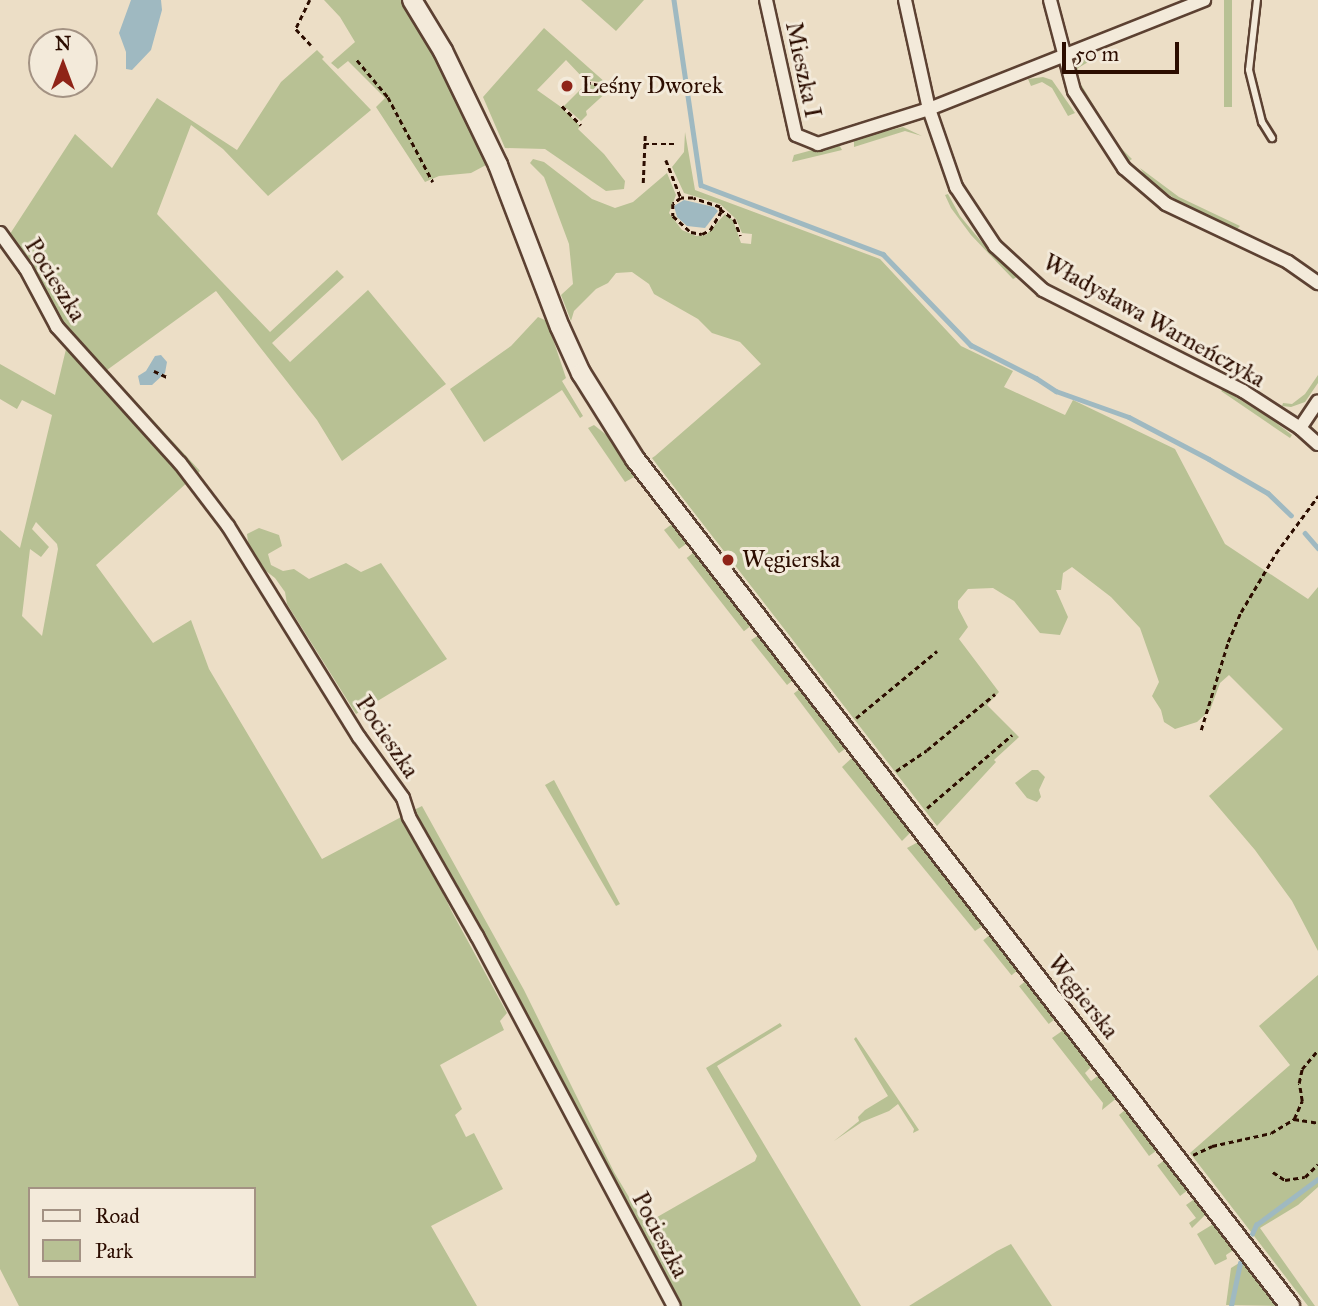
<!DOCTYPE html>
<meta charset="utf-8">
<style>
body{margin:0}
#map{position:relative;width:1318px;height:1306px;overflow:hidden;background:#ecdec6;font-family:"IM FELL Great Primer",serif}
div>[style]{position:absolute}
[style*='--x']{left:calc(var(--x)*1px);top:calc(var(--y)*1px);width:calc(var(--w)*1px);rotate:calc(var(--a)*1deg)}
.green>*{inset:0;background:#b8c194;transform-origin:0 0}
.water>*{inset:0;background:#9fb9c1}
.stream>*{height:4.5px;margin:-2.25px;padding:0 2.25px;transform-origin:2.25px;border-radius:2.25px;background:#9fb9c1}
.path>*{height:2.5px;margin-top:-1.25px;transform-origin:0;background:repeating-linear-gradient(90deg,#2c0d00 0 5px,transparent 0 8.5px)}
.roads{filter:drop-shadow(2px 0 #5c4132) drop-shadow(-2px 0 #5c4132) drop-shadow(0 2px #5c4132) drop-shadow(0 -2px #5c4132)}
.service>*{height:6px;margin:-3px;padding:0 3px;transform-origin:3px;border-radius:3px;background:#f3eada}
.minor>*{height:12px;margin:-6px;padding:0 6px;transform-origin:6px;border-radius:6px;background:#f3eada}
.secondary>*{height:18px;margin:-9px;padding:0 9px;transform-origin:9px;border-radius:9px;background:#f3eada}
.dots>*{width:19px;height:19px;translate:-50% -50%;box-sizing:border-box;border:4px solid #f3eada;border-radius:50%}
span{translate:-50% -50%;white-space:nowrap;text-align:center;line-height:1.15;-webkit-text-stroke:6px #f3eada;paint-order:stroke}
.street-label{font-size:24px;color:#2c0d00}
.poi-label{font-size:24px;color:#2c0d00}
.left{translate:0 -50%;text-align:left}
.legend{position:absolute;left:28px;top:1187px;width:228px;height:91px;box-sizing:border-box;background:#f3eada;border:2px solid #a39283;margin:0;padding:9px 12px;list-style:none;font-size:21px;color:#2c0d00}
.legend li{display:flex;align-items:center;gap:14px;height:35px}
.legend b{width:35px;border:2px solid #a39283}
.north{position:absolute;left:28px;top:28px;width:70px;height:70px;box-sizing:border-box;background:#f3eada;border:2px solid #a39283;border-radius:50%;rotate:0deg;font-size:19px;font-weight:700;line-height:28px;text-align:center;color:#2c0d00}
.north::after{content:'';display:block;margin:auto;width:24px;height:32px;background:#8f2418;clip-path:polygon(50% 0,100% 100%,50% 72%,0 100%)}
.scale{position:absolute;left:1062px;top:42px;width:117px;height:32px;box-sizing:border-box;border:4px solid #2c0d00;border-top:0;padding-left:9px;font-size:21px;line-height:24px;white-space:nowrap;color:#2c0d00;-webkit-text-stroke:5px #f3eada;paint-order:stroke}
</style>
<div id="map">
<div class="green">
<i style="clip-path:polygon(324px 0,403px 0,462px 107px,486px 165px,471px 173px,439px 176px,425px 182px,376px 107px,385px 98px,348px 61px,338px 69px,331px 63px,355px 42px,340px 17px)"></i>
<i style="clip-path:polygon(581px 0,644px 0,616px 31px)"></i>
<i style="left:1224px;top:0;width:8px;height:107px"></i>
<i style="clip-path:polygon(544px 28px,606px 83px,585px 80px,566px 60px,537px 90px,561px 107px,580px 126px,578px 129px,604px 154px,625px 181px,624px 189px,606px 191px,545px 149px,505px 148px,483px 97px)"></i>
<i style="clip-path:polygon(317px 50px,324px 57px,322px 59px,371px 110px,268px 196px,223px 149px,191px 125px,157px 214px,270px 332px,337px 270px,344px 277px,272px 343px,290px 362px,368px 290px,446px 384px,342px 461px,317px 420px,216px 291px,107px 370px,200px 471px,197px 474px,68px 335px,8px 237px,75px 134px,112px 168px,157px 98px,237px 150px,281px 82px)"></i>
<i style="clip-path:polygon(1093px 56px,1095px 58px,1078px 68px,1076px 76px,1117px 144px,1132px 159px,1129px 161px,1075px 84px,1073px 63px)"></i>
<i style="clip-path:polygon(1043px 77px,1052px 80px,1075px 113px,1068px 116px,1052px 88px,1042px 82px,1031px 86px,1028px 79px)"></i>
<i style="clip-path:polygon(587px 83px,609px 90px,586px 111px,587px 115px,581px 121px,564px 106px)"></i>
<i style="clip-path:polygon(903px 127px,922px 136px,905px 131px,854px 147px,854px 139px)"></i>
<i style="clip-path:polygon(685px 132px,695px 190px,880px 259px,961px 346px,1013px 371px,1004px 387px,1065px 415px,1073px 400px,1175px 449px,1225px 544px,1308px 599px,1318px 587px,1318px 951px,1292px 901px,1255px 850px,1209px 796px,1283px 729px,1229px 675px,1220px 683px,1210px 710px,1197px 722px,1175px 729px,1164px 722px,1161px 710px,1152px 696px,1159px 682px,1140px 628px,1111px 597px,1072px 567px,1063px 573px,1061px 590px,1056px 590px,1068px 617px,1060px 635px,1040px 633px,1014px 601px,993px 588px,968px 589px,958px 601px,958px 608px,968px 627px,959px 639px,999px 692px,987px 705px,1019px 737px,994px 760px,996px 762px,937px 826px,661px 470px,652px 458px,655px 456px,761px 364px,740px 342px,712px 333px,698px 319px,654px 294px,649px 284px,632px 272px,616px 273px,608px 283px,596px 289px,574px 311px,571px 321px,561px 295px,573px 284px,569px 244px,544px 177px,530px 163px,533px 159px,544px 162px,592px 199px,615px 208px,633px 202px,667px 173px,676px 195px,669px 213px,682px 230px,696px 236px,706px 235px,725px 214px,733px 220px,741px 243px,751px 244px,752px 234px,742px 233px,736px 219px,720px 204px,684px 193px,672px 167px,684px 152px)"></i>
<i style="clip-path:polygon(838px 143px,842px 150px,792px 162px,794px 155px)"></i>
<i style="clip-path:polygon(1140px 168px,1179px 197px,1240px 226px,1237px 229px,1181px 203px,1149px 181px)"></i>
<i style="clip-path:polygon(948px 194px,960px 216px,990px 252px,1017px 277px,1013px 279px,971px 235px,951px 208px,945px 195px)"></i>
<i style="clip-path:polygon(538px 317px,547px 321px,566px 378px,562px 381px,583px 416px,580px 418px,562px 390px,484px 442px,450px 389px,511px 346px)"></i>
<i style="clip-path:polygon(evenodd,67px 345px,190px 480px,96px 565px,153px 643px,191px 620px,209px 669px,322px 859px,405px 815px,452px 912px,507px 1013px,500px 1021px,504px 1030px,440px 1065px,462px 1109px,455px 1115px,466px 1137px,474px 1133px,503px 1189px,431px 1226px,477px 1306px,19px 1306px,0 1269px,0 530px,20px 548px,52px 415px,22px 400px,17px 409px,0 399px,0 364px,55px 395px,67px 345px,36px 522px,57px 544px,58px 549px,42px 636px,22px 616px,30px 549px,41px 557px,49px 547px,32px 529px,36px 522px,67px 345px,30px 1189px,254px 1189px,254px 1276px,30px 1276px,30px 1189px)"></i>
<i style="clip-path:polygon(1318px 375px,1318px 383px,1305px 402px,1291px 407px,1282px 406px,1283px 403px,1292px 404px,1305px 394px)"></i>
<i style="clip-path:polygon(1223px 389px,1271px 419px,1292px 435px,1290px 438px,1221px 391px)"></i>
<i style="clip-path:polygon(594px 425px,609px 437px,636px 476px,625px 482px,588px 428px)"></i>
<i style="clip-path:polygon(672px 524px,686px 544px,679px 549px,664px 530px)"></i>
<i style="clip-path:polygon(259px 528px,279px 535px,282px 546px,268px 554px,271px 565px,283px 571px,294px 569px,309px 579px,346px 563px,361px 572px,381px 563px,447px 659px,356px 714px,287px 604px,285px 592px,275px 578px,258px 565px,249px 550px,247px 534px)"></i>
<i style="left:693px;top:553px;width:93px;height:8px;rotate:52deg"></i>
<i style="clip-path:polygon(759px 635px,793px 680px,787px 685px,751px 640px)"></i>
<i style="left:801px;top:688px;width:75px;height:9px;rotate:53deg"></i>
<i style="clip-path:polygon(854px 756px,912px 831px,902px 841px,842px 767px)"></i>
<i style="clip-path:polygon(1032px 770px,1038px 770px,1045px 777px,1039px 790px,1041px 797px,1037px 802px,1027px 798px,1015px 783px)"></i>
<i style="clip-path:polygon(554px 780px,620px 904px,616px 906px,545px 785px)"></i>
<i style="clip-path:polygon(422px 806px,524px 990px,614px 1172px,645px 1224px,755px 1161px,757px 1156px,706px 1068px,780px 1023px,782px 1026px,717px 1066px,861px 1306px,679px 1306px,414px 816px,414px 810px)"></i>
<i style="clip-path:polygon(920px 841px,984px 924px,984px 925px,975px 931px,907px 848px)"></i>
<i style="left:991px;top:934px;width:45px;height:10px;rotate:51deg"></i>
<i style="clip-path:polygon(1318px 975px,1318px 1187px,1298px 1205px,1260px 1228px,1315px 1306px,1308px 1306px,1190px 1153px,1290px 1065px,1259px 1026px)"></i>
<i style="left:1027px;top:980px;width:48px;height:10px;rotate:52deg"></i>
<i style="clip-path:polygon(1065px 1029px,1093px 1065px,1085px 1073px,1091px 1081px,1100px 1074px,1118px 1097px,1102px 1110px,1103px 1103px,1052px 1038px)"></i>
<i style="clip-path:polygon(856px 1037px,919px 1130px,913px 1133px,914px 1129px,898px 1104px,889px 1111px,862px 1122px,834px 1141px,859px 1121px,858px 1117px,865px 1110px,888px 1096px,854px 1039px)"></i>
<i style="clip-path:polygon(1125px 1110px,1157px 1147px,1156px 1151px,1149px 1156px,1119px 1115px)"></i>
<i style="left:1166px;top:1159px;width:38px;height:11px;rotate:53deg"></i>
<i style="clip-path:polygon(1196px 1198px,1207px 1213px,1192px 1228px,1189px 1223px,1196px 1218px,1186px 1205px)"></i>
<i style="clip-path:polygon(1215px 1223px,1235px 1249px,1226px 1255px,1227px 1259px,1215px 1265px,1197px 1234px)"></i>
<i style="clip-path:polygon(1011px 1244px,1052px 1306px,909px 1306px,997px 1251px)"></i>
<i style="clip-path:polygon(1244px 1260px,1279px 1306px,1226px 1305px,1231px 1268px)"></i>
</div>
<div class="water">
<i style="clip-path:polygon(131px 0,161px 0,162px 10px,151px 50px,132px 70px,126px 69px,126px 52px,119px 33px)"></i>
<i style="clip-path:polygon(684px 200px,714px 207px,718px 211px,705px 228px,687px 226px,677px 217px,674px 206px)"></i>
<i style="clip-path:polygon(161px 355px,167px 362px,165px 373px,152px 385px,140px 385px,138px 376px,146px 371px,155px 356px)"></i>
</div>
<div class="stream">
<i style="--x:674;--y:0;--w:187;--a:81.7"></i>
<i style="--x:701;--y:185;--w:195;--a:20.8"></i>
<i style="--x:883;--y:254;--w:127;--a:46"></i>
<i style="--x:971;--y:345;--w:73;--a:26.9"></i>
<i style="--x:1036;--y:378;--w:24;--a:33"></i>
<i style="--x:1056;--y:391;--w:77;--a:19.6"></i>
<i style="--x:1129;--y:417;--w:90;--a:27.7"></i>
<i style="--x:1209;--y:459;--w:68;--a:30"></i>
<i style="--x:1268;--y:493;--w:32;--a:44"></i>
<i style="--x:1305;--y:533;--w:20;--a:49"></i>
<i style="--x:1252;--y:1234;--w:10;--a:-66"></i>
<i style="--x:1256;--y:1225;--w:77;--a:-36.6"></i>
<i style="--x:1231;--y:1306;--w:44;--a:-78.2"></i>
</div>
<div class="path">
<i style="--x:310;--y:0;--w:32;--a:116"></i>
<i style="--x:296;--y:29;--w:22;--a:47"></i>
<i style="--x:357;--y:60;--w:48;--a:50"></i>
<i style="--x:388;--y:97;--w:96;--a:62.1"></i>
<i style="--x:586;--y:82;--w:26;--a:13"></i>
<i style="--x:562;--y:106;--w:27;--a:45"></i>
<i style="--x:644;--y:144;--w:32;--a:0"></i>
<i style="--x:666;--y:160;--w:41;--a:68.5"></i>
<i style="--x:681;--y:198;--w:10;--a:143"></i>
<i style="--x:673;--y:204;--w:12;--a:90"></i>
<i style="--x:673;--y:216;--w:24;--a:42"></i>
<i style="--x:691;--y:232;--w:11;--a:10"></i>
<i style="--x:702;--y:234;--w:9;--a:-27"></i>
<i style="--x:710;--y:230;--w:21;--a:-59"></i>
<i style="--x:721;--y:212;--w:5;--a:-101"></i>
<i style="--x:720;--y:207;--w:28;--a:-162"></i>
<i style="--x:693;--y:198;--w:12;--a:180"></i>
<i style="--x:643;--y:183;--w:48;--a:-87.6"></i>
<i style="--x:720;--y:209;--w:17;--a:36"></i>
<i style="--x:734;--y:219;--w:18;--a:68"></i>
<i style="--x:154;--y:371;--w:14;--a:25"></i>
<i style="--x:856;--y:718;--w:105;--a:-39.6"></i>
<i style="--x:1201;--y:730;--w:92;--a:-72.9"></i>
<i style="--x:1228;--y:642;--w:33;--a:-67"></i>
<i style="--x:1241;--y:612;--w:69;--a:-59.3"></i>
<i style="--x:1276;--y:553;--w:71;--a:-53.6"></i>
<i style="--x:896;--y:771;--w:37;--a:-34"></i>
<i style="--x:927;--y:750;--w:88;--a:-39.5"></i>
<i style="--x:927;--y:808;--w:112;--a:-40.7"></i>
<i style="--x:1294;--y:1119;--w:24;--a:9"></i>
<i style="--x:1193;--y:1155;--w:21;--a:-25"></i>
<i style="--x:1212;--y:1146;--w:60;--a:-12.4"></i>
<i style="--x:1271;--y:1133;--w:27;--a:-31"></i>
<i style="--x:1294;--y:1119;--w:20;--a:-66"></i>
<i style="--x:1302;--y:1101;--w:18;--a:-99"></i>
<i style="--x:1299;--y:1083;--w:14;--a:-78"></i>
<i style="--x:1302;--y:1069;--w:25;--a:-50"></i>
<i style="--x:1273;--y:1172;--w:14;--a:34"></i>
<i style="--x:1285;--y:1180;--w:20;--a:-9"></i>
<i style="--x:1305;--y:1177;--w:18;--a:-45"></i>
</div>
<div class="roads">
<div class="service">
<i style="--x:1257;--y:0;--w:70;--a:96.5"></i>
<i style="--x:1249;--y:70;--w:54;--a:76"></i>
<i style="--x:1262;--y:122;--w:19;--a:58"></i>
</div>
<div class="minor">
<i style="--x:766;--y:0;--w:138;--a:77.5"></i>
<i style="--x:796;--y:135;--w:24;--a:22"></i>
<i style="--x:818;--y:144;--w:116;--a:-17.5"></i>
<i style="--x:929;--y:109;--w:296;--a:-21.6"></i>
<i style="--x:905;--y:0;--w:112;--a:77.6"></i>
<i style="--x:929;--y:109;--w:83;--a:70.9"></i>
<i style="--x:956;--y:187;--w:71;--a:56.5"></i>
<i style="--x:995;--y:246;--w:65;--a:42.5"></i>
<i style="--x:1043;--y:290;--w:224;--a:26.8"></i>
<i style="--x:1243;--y:391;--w:68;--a:33"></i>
<i style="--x:1300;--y:428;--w:24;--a:42"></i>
<i style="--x:1050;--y:0;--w:94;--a:75.2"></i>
<i style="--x:1074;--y:91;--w:92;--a:57"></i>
<i style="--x:1124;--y:168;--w:55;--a:40.6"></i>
<i style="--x:1166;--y:204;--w:135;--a:25.4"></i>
<i style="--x:1288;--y:262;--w:37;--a:35"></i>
<i style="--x:0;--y:233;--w:44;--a:54.2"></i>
<i style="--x:26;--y:269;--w:66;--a:61.9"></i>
<i style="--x:57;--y:327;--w:183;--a:47.9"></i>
<i style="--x:180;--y:463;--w:79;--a:52.7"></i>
<i style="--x:228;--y:526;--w:248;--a:58.2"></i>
<i style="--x:359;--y:737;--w:75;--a:54.2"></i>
<i style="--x:403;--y:798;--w:20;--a:72"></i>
<i style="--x:409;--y:817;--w:137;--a:60.3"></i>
<i style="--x:477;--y:936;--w:419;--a:62"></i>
<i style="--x:1300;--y:428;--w:32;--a:-56"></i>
</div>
<div class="secondary">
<i style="--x:412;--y:0;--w:60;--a:58.7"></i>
<i style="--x:443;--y:51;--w:127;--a:64.2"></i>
<i style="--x:498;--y:165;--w:173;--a:69.1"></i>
<i style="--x:560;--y:327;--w:51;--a:65.5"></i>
<i style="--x:581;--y:373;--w:102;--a:57.9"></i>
<i style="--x:635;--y:459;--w:1071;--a:52.28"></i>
</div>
</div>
<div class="dots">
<i style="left:567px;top:86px;background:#8f2418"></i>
<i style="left:728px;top:560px;background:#8f2418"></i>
</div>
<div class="street-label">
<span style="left:803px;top:70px;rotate:78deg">Mieszka I</span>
<span style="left:55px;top:280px;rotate:58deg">Pocieszka</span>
<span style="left:1154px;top:321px;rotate:29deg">Władysława Warneńczyka</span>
<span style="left:387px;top:737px;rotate:56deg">Pocieszka</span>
<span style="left:1083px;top:997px;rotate:52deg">Węgierska</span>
<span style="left:660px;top:1235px;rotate:62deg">Pocieszka</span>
</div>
<div class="poi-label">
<span class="left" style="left:581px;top:86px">Leśny Dworek</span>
<span class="left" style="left:742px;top:560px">Węgierska</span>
</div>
<ul class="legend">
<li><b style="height:9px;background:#f3eada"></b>Road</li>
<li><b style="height:19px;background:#b8c194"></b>Park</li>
</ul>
<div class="north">N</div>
<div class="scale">50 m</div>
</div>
